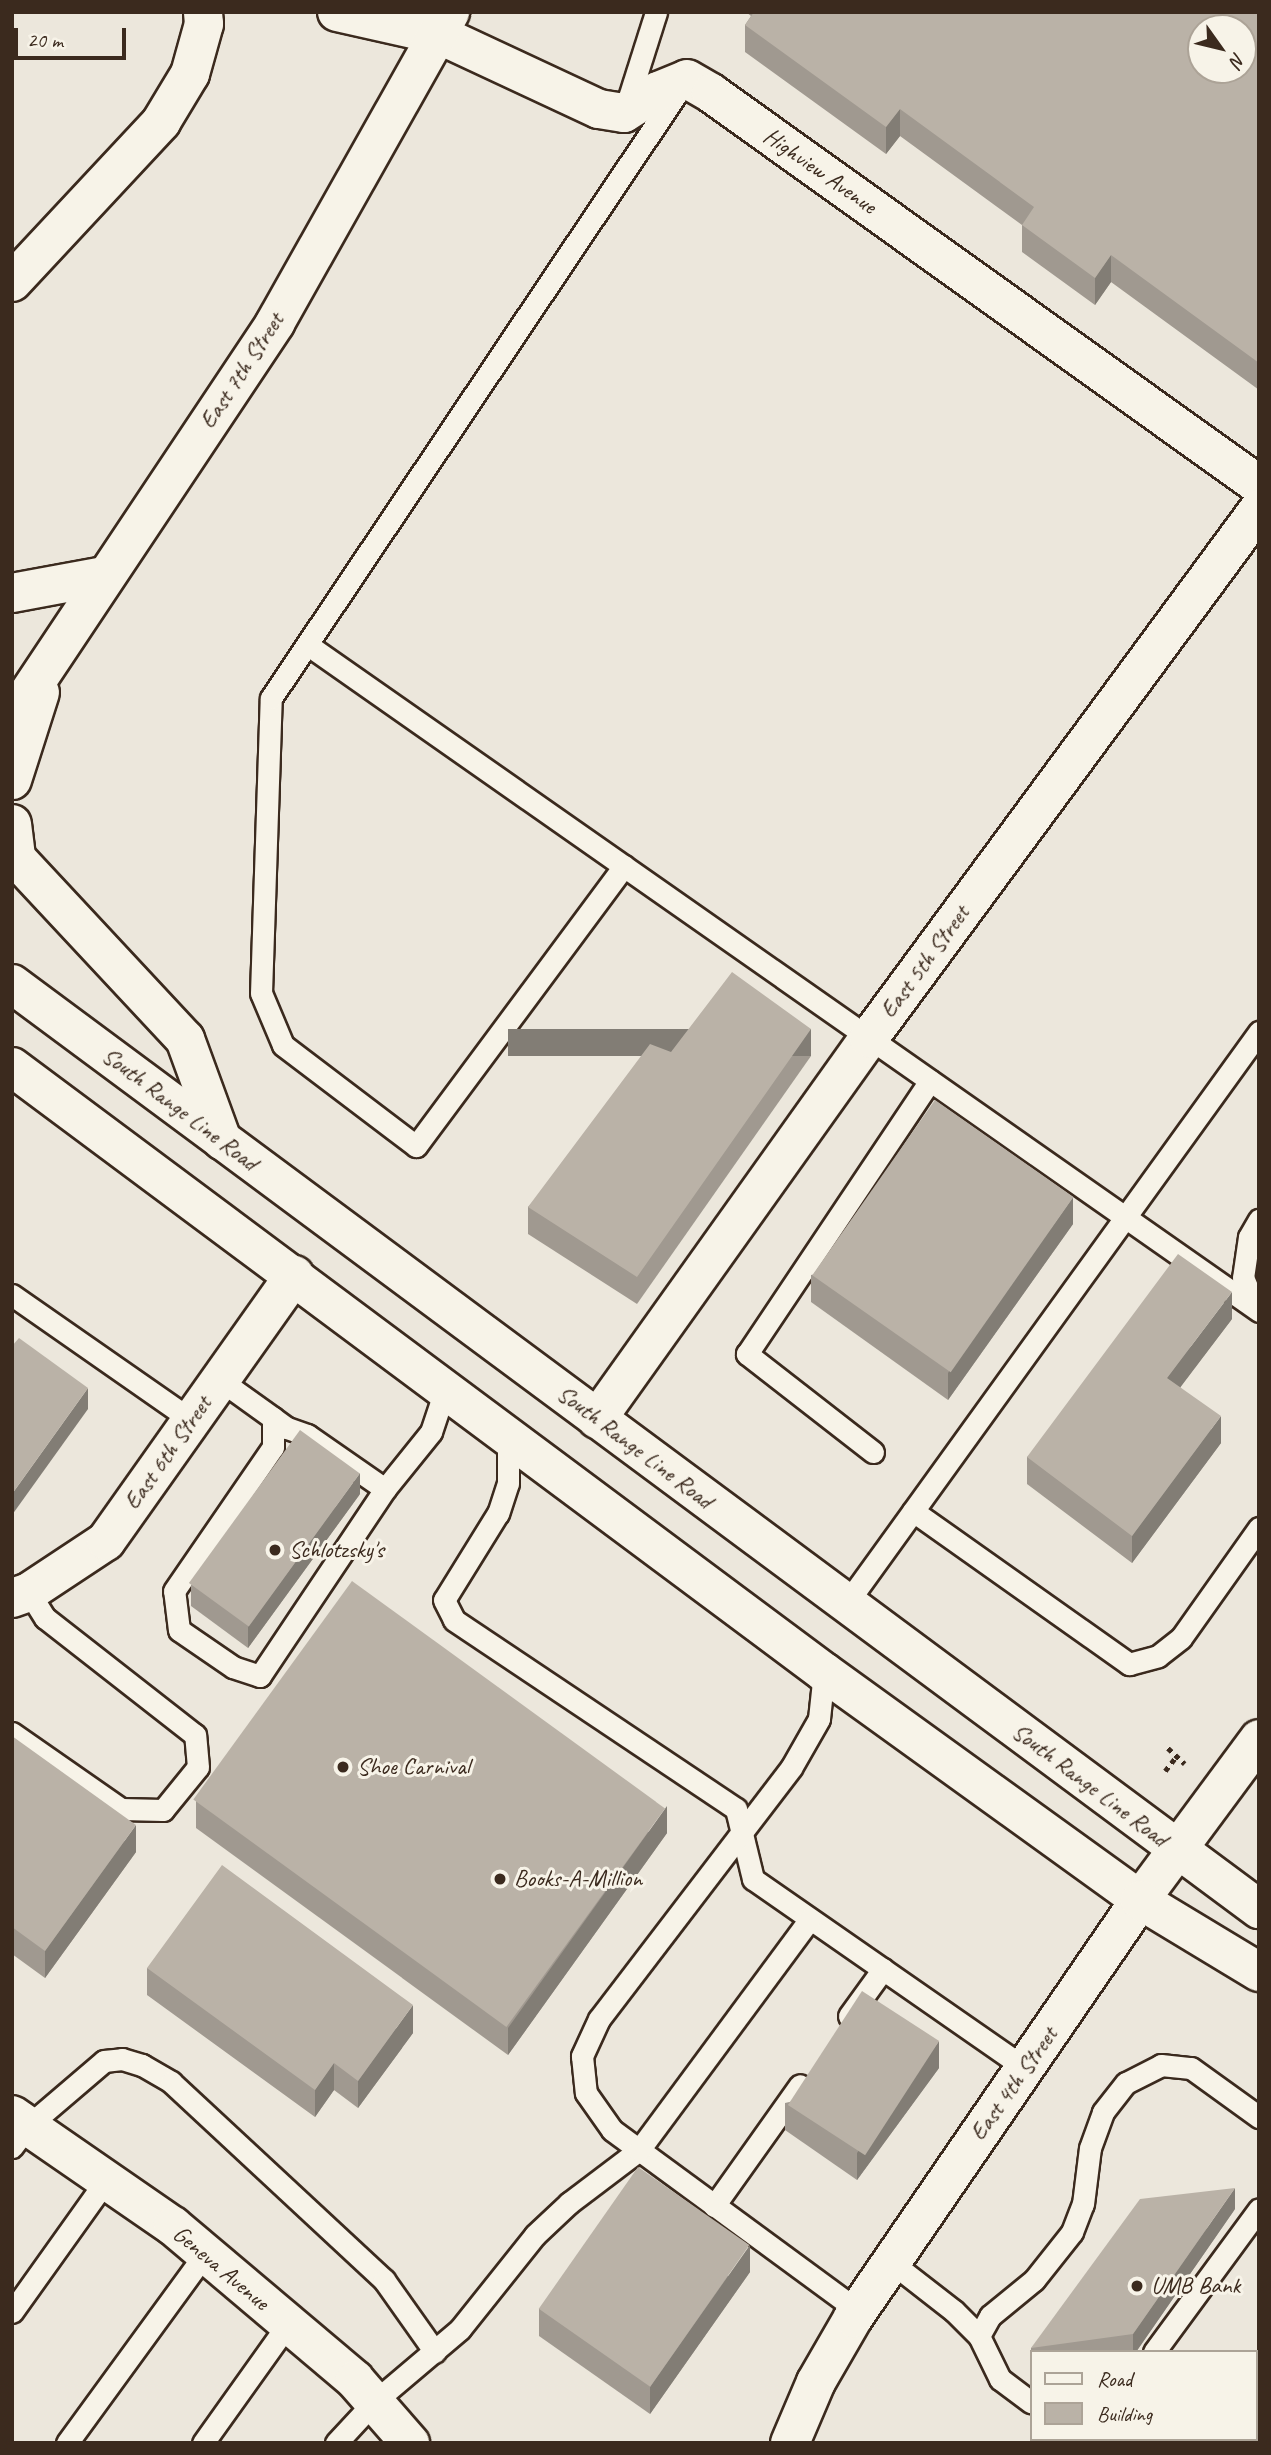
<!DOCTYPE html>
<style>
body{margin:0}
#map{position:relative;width:1271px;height:2455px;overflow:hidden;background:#ece7dc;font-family:Caveat,sans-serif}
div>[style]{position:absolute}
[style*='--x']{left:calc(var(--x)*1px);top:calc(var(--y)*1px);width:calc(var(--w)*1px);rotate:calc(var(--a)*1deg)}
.path>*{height:4.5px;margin-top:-2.25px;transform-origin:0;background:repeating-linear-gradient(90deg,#3b2a1e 0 5px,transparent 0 10px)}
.roads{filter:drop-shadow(2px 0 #3b2a1e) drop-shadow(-2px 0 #3b2a1e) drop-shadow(0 2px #3b2a1e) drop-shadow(0 -2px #3b2a1e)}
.service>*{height:21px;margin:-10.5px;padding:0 10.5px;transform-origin:10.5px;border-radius:10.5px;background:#f7f3e8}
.minor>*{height:38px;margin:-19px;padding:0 19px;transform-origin:19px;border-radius:19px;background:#f7f3e8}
.tertiary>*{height:38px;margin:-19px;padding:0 19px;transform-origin:19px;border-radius:19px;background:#f7f3e8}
.primary>*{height:38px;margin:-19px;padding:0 19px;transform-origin:19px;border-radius:19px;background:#f7f3e8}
.wall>*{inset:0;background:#a09990}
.shaded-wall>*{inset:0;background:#827d75;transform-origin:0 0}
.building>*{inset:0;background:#bab2a7;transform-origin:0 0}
.dots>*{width:19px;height:19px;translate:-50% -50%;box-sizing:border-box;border:4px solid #f7f3e8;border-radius:50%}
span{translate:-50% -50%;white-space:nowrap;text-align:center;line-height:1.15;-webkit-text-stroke:6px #f7f3e8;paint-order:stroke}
.street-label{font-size:24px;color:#3b2a1e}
.poi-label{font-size:24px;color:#3b2a1e}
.left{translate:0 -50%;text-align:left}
.frame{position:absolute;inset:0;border:14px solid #3b2a1e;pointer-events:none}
.legend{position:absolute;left:1030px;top:2350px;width:228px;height:91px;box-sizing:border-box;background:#f7f3e8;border:2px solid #aca397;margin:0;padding:9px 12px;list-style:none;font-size:21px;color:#3b2a1e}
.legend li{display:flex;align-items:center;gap:14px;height:35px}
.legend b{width:35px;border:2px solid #aca397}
.north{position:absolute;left:1187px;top:14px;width:70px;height:70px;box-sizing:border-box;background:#f7f3e8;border:2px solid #aca397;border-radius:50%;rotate:124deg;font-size:19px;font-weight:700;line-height:28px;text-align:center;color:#3b2a1e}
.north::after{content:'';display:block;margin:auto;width:24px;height:32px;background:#3b2a1e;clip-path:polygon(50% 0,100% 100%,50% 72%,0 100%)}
.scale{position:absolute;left:14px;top:28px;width:112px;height:32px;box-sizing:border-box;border:4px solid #3b2a1e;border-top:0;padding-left:9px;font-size:21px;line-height:24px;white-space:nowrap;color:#3b2a1e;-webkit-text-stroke:5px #f7f3e8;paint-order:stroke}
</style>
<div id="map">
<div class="path">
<i style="--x:1168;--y:1748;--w:23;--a:43"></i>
<i style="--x:1165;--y:1771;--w:16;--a:-52"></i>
</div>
<div class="roads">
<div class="service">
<i style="--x:625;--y:110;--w:103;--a:-72.4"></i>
<i style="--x:308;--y:645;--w:1161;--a:35"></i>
<i style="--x:624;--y:866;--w:349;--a:126.6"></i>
<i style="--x:416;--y:1146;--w:167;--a:-142.8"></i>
<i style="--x:283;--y:1045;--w:56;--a:-112.9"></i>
<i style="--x:261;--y:993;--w:295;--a:-88.1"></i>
<i style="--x:271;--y:698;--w:739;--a:-56.14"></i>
<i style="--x:12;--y:1295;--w:218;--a:34.9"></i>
<i style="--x:1256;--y:1308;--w:33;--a:-113"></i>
<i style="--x:1243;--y:1278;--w:41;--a:-81.7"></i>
<i style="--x:1249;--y:1237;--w:20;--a:-60"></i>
<i style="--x:220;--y:1380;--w:65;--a:35.6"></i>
<i style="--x:273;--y:1418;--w:17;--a:36"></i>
<i style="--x:287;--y:1428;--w:21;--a:19"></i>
<i style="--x:307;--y:1435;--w:95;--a:34.7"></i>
<i style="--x:385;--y:1489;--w:225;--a:123.8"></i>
<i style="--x:260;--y:1676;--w:28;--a:-162"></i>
<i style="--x:233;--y:1667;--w:65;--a:-145.6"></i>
<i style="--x:179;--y:1630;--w:39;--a:-97"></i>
<i style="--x:174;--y:1591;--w:175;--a:-55.5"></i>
<i style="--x:273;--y:1447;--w:29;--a:-90"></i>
<i style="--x:508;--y:1434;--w:49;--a:90"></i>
<i style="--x:508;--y:1483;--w:32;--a:108"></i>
<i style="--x:498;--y:1513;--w:102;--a:121.8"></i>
<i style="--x:444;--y:1600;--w:22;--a:63"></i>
<i style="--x:454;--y:1620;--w:339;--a:33.8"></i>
<i style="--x:736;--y:1809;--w:72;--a:76.3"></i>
<i style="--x:753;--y:1879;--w:331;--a:34.8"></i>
<i style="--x:873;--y:1452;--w:160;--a:-142.1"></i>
<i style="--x:747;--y:1354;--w:329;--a:-56.2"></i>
<i style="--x:385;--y:1489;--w:73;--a:-51.1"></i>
<i style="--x:431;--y:1432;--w:44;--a:-71.6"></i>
<i style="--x:913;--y:1511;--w:265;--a:35.3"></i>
<i style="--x:1129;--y:1664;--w:30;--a:-15"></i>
<i style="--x:1158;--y:1656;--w:29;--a:-38"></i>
<i style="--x:1181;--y:1638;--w:135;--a:-54.7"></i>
<i style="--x:846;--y:1604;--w:706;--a:-54.17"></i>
<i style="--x:824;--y:1672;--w:47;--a:96.1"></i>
<i style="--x:819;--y:1719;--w:56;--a:119.7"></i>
<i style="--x:791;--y:1768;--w:316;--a:127.4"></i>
<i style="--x:599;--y:2019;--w:41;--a:114.7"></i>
<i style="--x:582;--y:2056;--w:37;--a:84"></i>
<i style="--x:586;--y:2093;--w:45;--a:54.9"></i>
<i style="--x:612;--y:2130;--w:305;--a:36.3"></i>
<i style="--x:12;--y:1733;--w:133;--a:34.9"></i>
<i style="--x:121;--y:1809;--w:42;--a:1.4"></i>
<i style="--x:163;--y:1810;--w:55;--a:-50.9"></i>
<i style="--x:198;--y:1767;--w:32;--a:-95"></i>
<i style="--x:195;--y:1735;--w:190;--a:-142"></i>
<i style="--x:45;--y:1618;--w:31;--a:-122"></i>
<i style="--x:849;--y:2016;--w:58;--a:-54.1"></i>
<i style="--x:12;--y:2147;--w:26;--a:-53"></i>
<i style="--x:28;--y:2126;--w:100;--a:-40.5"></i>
<i style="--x:104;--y:2061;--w:18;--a:-6"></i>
<i style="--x:122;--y:2059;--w:21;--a:17"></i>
<i style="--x:142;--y:2065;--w:34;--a:30"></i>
<i style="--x:171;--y:2082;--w:291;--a:42.9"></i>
<i style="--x:384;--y:2280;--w:88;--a:54.7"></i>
<i style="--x:714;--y:2206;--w:148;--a:-54.6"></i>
<i style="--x:891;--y:2262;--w:80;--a:37.9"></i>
<i style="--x:954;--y:2311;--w:35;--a:45"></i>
<i style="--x:979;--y:2336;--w:48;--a:64"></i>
<i style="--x:1000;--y:2379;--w:39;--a:37"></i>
<i style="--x:12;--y:2312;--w:162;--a:-54.5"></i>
<i style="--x:979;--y:2336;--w:23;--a:-61"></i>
<i style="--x:990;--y:2316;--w:57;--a:-39.3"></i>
<i style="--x:1034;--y:2280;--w:61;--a:-51.6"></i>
<i style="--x:1072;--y:2232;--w:30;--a:-69"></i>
<i style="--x:1083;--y:2204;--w:56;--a:-82.9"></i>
<i style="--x:1090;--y:2148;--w:38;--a:-70"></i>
<i style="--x:1103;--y:2112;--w:37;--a:-52"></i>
<i style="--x:1126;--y:2083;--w:39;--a:-27"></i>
<i style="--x:1161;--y:2065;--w:30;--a:6"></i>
<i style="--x:1191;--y:2068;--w:84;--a:35.8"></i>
<i style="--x:1154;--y:2352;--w:177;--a:-53.7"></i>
<i style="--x:1255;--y:2434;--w:6;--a:-51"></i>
<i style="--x:67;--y:2443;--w:234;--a:-53.9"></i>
<i style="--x:203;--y:2443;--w:146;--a:-54.5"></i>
<i style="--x:336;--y:2443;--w:56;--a:-47.2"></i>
<i style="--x:374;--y:2402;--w:113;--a:-40.3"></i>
<i style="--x:460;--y:2329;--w:120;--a:-51.4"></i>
<i style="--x:535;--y:2235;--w:47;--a:-43.3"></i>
<i style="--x:569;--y:2203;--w:88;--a:-37.1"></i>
<i style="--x:639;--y:2150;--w:287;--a:-53.5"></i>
<i style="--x:1074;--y:2443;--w:9;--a:-27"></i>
</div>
<div class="minor">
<i style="--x:337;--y:12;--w:106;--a:12.6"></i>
<i style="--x:440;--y:35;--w:175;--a:25"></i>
<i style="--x:599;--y:109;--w:25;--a:9"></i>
<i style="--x:624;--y:113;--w:40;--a:-32.9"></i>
<i style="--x:658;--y:91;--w:31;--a:-22"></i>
<i style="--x:687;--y:79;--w:28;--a:30"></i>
<i style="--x:711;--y:93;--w:674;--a:35.58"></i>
<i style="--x:12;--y:282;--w:219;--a:-47"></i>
<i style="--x:161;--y:122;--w:56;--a:-58.9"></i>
<i style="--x:190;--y:74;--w:52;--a:-74.4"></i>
<i style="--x:204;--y:24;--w:12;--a:-95"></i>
<i style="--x:597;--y:1419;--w:468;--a:-54.5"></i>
<i style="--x:869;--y:1038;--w:657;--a:-53.6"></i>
<i style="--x:12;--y:1598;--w:18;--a:-19"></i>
<i style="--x:29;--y:1592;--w:92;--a:-33.5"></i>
<i style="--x:106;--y:1541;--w:326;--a:-54.7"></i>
<i style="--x:12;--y:2115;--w:196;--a:34.6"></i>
<i style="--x:173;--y:2226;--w:238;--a:40.2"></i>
<i style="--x:355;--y:2380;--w:84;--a:48.9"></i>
</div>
<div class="tertiary">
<i style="--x:790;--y:2443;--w:66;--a:-66.9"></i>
<i style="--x:816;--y:2382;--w:74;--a:-60"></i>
<i style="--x:853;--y:2318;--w:507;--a:-55.53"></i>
<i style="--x:1140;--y:1900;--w:200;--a:-53.5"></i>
</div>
<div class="primary">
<i style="--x:12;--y:593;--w:94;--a:-10.5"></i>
<i style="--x:12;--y:718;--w:475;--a:-56.3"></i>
<i style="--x:275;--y:323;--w:357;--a:-60.6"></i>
<i style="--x:12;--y:780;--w:92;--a:-72.3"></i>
<i style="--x:12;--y:824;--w:34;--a:83"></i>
<i style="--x:16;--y:858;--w:248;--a:47"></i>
<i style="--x:185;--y:1039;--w:108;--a:69.9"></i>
<i style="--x:12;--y:984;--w:1553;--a:36.57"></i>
<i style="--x:12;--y:1067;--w:1013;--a:36.69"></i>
<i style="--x:824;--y:1672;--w:390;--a:35.8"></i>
<i style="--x:1140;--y:1900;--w:139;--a:31.2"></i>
</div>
</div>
<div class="wall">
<i style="clip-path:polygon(746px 12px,1259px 12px,1259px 390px,1111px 282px,1095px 305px,1022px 252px,1022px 225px,900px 136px,886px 154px,745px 52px,745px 25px,751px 16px)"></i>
<i style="clip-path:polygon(671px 1052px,811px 1056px,637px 1304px,528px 1234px,528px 1207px)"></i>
<i style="clip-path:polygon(1073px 1224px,948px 1400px,811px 1302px,811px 1275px)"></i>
<i style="clip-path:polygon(1232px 1319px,1180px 1387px,1221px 1443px,1132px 1563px,1027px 1484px,1027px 1457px)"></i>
<i style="clip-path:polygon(360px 1494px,248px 1648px,191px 1606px,191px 1585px)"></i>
<i style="clip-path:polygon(12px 1736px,136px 1852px,45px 1978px,12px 1954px)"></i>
<i style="clip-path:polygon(196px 1801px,667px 1833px,508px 2055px,196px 1828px)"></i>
<i style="clip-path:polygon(147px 1968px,413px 2033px,358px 2108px,334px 2090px,315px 2117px,147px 1995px)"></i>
<i style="clip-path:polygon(939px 2068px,857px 2180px,785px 2130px,785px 2103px)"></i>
<i style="clip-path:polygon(1235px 2209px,1136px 2352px,1031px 2352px,1031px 2369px,1031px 2348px)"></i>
<i style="clip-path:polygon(750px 2272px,650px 2414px,539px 2336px,539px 2309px)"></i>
</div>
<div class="shaded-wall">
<i style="clip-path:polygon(900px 109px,900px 136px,886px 154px,886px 127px)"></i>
<i style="clip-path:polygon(1111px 255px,1111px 282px,1095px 305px,1095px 278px)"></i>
<i style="left:811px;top:1029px;width:27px;height:303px;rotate:90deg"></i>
<i style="clip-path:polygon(1073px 1197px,1073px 1224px,948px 1400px,948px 1373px)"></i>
<i style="clip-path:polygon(1232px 1292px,1232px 1319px,1167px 1405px,1167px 1378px)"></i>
<i style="clip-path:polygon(88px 1388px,88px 1409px,12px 1515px,12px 1494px)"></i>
<i style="clip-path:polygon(1221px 1416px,1221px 1443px,1132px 1563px,1132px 1536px)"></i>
<i style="clip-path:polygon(360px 1473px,360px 1494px,248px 1648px,248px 1627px)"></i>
<i style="clip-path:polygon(667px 1806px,667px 1833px,508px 2055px,508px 2028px)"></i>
<i style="clip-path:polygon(136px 1825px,136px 1852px,45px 1978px,45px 1951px)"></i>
<i style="clip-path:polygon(413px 2005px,413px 2033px,358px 2108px,358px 2081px)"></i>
<i style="clip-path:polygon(939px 2041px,939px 2068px,857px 2180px,857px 2153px)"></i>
<i style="clip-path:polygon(334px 2063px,334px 2090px,315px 2117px,315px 2090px)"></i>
<i style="clip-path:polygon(1235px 2188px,1235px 2209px,1136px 2352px,1133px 2352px,1133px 2334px)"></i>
<i style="clip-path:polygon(750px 2245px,750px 2272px,650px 2414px,650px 2387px)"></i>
</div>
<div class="building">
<i style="clip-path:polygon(evenodd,754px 12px,1259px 12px,1259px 363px,1111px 255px,1095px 278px,1022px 225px,1034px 207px,900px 109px,886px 127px,745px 25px,754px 12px,1201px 28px,1243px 28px,1243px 70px,1201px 70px,1201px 28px)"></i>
<i style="clip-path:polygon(732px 972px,811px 1029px,637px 1277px,528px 1207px,650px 1044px,671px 1052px)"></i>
<i style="left:935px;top:1100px;width:169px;height:214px;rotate:35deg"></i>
<i style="clip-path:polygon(1178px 1254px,1232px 1292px,1167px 1378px,1221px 1416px,1132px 1536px,1027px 1457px)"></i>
<i style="clip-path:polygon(19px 1338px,88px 1388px,12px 1494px,12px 1346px)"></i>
<i style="left:300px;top:1430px;width:74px;height:189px;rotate:36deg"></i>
<i style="left:352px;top:1581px;width:387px;height:270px;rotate:36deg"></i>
<i style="clip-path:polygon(12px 1736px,136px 1825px,45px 1951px,12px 1927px)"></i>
<i style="clip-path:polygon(222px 1865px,413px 2005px,358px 2081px,334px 2063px,315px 2090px,147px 1968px)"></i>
<i style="left:862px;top:1991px;width:92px;height:136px;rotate:33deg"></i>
<i style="left:638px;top:2167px;width:136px;height:173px;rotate:35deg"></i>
<i style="clip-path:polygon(1235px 2188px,1133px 2334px,1031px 2348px,1140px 2199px)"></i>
</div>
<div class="dots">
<i style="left:275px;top:1550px;background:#3b2a1e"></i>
<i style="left:343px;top:1767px;background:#3b2a1e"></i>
<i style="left:500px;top:1879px;background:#3b2a1e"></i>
<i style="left:1137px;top:2286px;background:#3b2a1e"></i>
</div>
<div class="street-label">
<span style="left:820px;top:171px;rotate:35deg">Highview Avenue</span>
<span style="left:242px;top:371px;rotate:-57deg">East 7th Street</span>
<span style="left:925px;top:962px;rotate:-54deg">East 5th Street</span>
<span style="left:180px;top:1109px;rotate:37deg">South Range Line Road</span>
<span style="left:635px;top:1447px;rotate:37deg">South Range Line Road</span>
<span style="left:168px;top:1453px;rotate:-55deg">East 6th Street</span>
<span style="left:1090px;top:1785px;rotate:37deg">South Range Line Road</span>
<span style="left:1014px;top:2084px;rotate:-55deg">East 4th Street</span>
<span style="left:221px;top:2268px;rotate:40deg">Geneva Avenue</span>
</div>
<div class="poi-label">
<span class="left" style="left:289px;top:1550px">Schlotzsky's</span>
<span class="left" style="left:357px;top:1767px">Shoe Carnival</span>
<span class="left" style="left:514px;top:1879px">Books-A-Million</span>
<span class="left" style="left:1151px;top:2286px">UMB Bank</span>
</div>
<div class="frame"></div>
<ul class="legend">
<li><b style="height:9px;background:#f7f3e8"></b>Road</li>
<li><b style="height:19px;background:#bab2a7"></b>Building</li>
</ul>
<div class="north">N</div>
<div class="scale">20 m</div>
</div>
